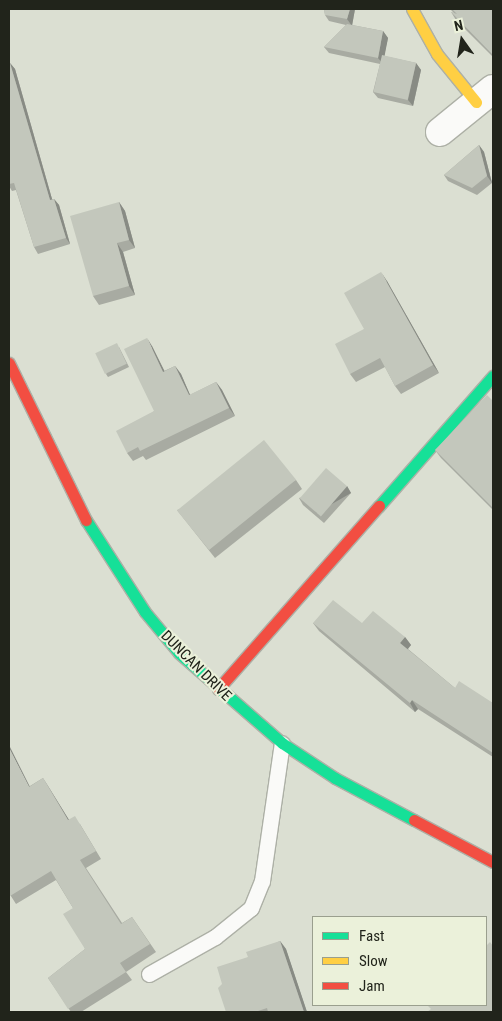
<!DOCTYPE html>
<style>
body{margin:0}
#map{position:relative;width:502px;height:1021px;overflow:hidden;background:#dbdfd2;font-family:"Roboto Condensed",sans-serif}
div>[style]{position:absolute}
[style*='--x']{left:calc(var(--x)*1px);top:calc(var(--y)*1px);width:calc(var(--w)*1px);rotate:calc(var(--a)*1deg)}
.roads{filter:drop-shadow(1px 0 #adb0a6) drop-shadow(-1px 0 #adb0a6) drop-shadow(0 1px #adb0a6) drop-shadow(0 -1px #adb0a6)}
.lane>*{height:15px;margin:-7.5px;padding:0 7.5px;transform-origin:7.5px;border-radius:7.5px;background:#fafaf8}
.street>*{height:28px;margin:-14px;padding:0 14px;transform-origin:14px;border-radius:14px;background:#fafaf8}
.fast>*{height:11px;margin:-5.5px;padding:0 5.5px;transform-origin:5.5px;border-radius:5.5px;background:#16e098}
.slow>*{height:11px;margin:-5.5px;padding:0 5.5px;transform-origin:5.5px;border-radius:5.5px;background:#ffcf43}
.jam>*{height:11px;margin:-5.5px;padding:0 5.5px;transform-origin:5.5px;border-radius:5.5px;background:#f24e42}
.wall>*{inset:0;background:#a8aba2}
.shaded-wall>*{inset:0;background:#888b84;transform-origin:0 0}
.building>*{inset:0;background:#c3c7bc;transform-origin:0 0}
span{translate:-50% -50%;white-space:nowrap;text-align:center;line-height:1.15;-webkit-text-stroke:4px #ebf1da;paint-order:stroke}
.street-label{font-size:15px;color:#21241b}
.frame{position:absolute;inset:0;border:10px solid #21241b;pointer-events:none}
.legend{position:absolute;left:312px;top:916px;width:175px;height:90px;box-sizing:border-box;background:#ebf1da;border:1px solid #9a9f8e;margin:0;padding:6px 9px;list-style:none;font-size:15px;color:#21241b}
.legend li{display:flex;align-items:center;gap:10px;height:25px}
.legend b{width:25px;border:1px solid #9a9f8e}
.north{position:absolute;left:437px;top:15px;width:50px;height:50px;-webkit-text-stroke:4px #ebf1da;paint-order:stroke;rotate:347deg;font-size:14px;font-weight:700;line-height:20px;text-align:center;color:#21241b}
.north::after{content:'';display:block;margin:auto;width:18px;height:22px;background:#21241b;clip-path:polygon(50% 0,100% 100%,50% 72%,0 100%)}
</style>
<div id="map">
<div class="roads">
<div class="lane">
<i style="--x:149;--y:974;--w:76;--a:-29.3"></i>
<i style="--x:215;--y:937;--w:46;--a:-38.9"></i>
<i style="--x:251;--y:908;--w:29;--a:-68"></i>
<i style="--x:262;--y:881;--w:139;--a:-81.8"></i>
</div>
<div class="street">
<i style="--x:440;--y:132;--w:68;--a:-39.1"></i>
</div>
<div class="fast">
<i style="--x:379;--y:506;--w:173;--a:-48.8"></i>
<i style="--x:86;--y:520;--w:109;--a:57.3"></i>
<i style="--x:145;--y:612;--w:53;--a:50.3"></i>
<i style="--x:179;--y:653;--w:137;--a:41.1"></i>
<i style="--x:282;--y:743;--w:64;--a:33.4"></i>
<i style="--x:335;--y:778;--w:89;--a:28"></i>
</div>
<div class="slow">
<i style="--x:412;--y:9;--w:51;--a:60.9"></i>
<i style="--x:437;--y:54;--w:62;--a:50.9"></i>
</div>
<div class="jam">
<i style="--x:9;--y:363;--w:175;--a:63.9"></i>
<i style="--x:218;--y:689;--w:244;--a:-48.7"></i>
<i style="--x:414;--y:820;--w:89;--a:28"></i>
</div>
</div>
<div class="wall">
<i style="clip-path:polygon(324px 9px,355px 9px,352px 25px,383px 31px,388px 38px,384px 56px,416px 63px,421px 70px,413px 106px,378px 98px,373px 92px,380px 64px,329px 53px,324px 47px,346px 25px,329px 21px,325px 15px)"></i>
<i style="clip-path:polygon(450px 9px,493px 9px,493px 57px,456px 20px,451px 12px,454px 13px)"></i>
<i style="clip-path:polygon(10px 63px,15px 69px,52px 199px,54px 199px,59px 205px,70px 244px,38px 254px,34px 247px,16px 190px,12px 191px,9px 186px,9px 64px)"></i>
<i style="clip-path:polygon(479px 145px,484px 152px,492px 183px,477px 195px,448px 181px,444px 175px)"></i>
<i style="clip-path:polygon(119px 202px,125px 211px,135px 248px,123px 252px,135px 295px,99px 305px,93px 296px)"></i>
<i style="clip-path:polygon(387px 281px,439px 373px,401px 394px,395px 386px,385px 367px,356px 382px,350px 374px,364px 329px)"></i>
<i style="clip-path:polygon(152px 346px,164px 371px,175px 366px,181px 374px,190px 395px,216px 382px,222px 390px,235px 416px,146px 460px,143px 456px,133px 461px,127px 453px,154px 411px)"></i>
<i style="clip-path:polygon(119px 347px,129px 367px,108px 377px,106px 374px)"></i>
<i style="clip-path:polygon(493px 401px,493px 510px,441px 458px,435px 450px)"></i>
<i style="clip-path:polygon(296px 480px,302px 489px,215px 558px,177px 510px)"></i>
<i style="clip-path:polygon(347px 486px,351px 493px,324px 523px,303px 505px,299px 498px)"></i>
<i style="clip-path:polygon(313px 623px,362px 623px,405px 637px,411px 645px,408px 649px,455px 688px,493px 703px,493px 757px,418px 709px,415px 712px,319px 631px)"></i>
<i style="clip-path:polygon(43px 778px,69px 820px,80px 824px,101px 859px,86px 868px,122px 923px,132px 917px,156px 952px,126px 972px,132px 980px,81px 1012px,71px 1012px,48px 978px,85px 949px,73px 908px,56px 880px,16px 904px,9px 893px,30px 786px)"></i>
<i style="clip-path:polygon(280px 941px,286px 949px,307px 1012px,226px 1012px,248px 957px)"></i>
</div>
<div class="shaded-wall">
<i style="clip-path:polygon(350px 9px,355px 9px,352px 26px,347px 19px)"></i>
<i style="clip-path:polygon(383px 31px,388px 38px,383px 64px,378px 58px)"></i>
<i style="clip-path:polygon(10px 63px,15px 69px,54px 206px,50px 200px)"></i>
<i style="clip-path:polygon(416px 63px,421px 70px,413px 106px,408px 100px)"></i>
<i style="clip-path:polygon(479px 145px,484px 152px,492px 183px,487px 176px)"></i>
<i style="clip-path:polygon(54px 199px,59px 205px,70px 244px,66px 238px)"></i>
<i style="clip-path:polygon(119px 202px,125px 211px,135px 248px,129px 240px)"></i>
<i style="clip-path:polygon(117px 243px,123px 252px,135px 295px,129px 286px)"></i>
<i style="clip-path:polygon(381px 272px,387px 281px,439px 373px,433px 365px)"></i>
<i style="clip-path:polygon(147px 338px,152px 346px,169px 380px,163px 372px)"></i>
<i style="clip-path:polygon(175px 366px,181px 374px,194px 404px,189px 395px)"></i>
<i style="clip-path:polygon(216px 382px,222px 390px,235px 416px,229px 408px)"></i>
<i style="left:347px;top:486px;width:8px;height:40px;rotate:60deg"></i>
<i style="clip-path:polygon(405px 637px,411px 645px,406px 651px,400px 643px)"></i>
<i style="clip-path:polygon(412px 700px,418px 709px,415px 712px,410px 703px)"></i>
<i style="clip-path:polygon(9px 745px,34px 795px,29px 787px,9px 748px)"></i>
<i style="clip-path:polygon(43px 778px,48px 786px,74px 828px,68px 820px)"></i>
<i style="clip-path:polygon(280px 941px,286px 949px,307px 1012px,304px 1012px)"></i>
</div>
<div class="building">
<i style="clip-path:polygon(324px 9px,350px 9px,347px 19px,325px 15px)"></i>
<i style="clip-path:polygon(452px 9px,493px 9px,493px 55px,451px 12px,457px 14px)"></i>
<i style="clip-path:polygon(347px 24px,383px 31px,378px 58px,324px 47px)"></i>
<i style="left:382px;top:55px;width:35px;height:38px;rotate:13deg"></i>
<i style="clip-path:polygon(10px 63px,50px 200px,54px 199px,66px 238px,34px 247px,14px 183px,9px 184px,9px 64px)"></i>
<i style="clip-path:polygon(479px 145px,487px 176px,472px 188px,444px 175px)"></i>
<i style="clip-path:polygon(119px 202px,129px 240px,117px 243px,129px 286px,93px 296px,70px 216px)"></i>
<i style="clip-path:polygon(381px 272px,433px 365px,395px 386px,380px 358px,350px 374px,335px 344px,364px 329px,344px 293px)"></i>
<i style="clip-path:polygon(147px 338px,163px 372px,175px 366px,189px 395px,216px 382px,229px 408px,140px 451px,138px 447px,127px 453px,116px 431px,154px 411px,124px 349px)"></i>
<i style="left:117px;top:343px;width:23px;height:24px;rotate:65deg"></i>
<i style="clip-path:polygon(487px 395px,493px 401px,493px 449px,492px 449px,493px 450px,493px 508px,435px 450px)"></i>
<i style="left:264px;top:440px;width:51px;height:112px;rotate:51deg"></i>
<i style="left:326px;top:468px;width:28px;height:40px;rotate:41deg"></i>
<i style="clip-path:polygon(333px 600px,362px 623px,373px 611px,405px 637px,400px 643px,455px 688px,459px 681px,493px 703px,493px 753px,412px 700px,410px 703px,313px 623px)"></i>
<i style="clip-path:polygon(9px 748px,29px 787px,43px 778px,68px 820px,75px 816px,96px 851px,80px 860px,121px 924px,132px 917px,150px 944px,120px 963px,126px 972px,68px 1009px,48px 978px,85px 949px,63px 914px,73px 908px,51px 871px,10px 896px,9px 893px)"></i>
<i style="clip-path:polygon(280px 941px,304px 1012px,268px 1012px,267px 1008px,255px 1012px,226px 1012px,218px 988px,222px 984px,217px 967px,248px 957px,246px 952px)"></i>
<i style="clip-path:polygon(490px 942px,493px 946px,493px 1012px,427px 1012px,431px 1009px,427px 1005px,486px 1005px,486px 946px)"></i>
</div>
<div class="street-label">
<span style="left:196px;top:666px;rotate:45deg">DUNCAN DRIVE</span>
</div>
<div class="frame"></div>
<ul class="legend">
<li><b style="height:6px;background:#16e098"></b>Fast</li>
<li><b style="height:6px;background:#ffcf43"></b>Slow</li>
<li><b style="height:6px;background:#f24e42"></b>Jam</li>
</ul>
<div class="north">N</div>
</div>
